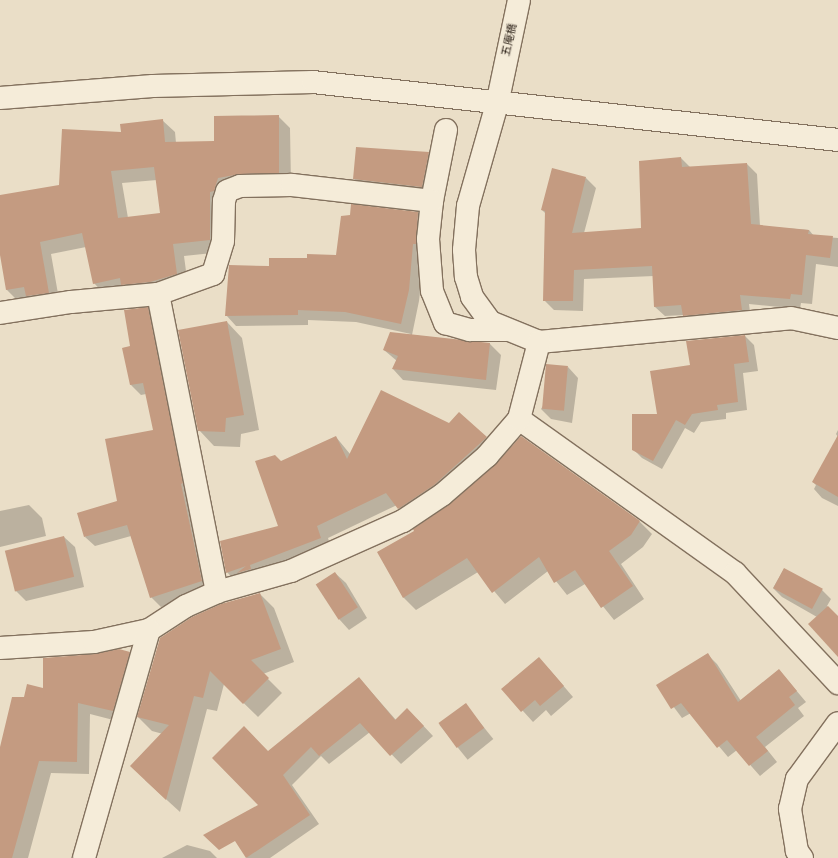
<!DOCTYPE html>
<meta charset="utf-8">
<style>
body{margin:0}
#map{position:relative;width:838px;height:858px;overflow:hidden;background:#eadec7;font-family:"Roboto Serif","Noto Sans JP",serif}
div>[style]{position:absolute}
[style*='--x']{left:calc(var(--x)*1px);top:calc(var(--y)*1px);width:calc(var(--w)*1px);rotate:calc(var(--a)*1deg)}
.shadow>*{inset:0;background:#0003;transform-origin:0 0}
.building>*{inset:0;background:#c49b81;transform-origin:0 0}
.roads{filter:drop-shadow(1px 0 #83715e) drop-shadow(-1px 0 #83715e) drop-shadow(0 1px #83715e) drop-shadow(0 -1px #83715e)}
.minor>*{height:22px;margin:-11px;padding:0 11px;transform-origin:11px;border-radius:11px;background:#f5ecd9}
span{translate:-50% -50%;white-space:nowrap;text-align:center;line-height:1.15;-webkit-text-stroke:3px #f2e9d6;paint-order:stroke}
.street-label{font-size:11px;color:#352a20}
</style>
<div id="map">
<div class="shadow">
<i style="clip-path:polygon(evenodd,278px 116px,290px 128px,291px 184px,230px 190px,222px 252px,184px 256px,188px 286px,106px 296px,94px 283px,86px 247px,51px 254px,60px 305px,19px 302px,7px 290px,0 250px,0 196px,60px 186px,122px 134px,162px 120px,175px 132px,176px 143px,215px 142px,278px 116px,157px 180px,162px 214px,128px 218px,122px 183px,157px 180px)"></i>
<i style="clip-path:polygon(429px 153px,439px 163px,432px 197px,365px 190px,354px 179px)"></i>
<i style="clip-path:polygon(681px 158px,691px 168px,747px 164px,757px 174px,760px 226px,809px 230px,814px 236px,838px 238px,838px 267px,816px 264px,812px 304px,801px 303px,800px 309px,749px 304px,751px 320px,694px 325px,684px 315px,665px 316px,655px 307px,654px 276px,584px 279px,583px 311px,554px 310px,544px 300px,546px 214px,542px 210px,586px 178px,596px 188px,584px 233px,642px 229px)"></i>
<i style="clip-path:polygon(418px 213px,428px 223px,419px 301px,412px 335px,490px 344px,501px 355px,496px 390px,403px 380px,393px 369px,397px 361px,384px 350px,411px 334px,356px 322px,308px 320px,308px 325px,236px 326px,226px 315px,270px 268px,308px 259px,337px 256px)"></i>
<i style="clip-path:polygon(148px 309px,157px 318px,211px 590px,161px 607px,151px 597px,131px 536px,95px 546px,85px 537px,118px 502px,155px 431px,146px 394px,141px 395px,131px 385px,123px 348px,131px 347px)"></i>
<i style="clip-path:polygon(227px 322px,242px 338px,259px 430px,241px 434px,240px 447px,214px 446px,199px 430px)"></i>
<i style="clip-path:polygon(745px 336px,754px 345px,758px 371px,743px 373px,747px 410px,726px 413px,726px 419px,701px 422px,694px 433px,685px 428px,662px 469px,642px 458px,633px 449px,691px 366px)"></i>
<i style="clip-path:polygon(568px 367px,578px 378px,572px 423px,551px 419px,541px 409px)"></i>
<i style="clip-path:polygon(459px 413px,497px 449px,410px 520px,397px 505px,328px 538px,332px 550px,238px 584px,227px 572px,279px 526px,281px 463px,336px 437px,350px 454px,449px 424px)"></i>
<i style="clip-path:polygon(838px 430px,838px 437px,836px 434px)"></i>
<i style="clip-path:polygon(521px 437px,640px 522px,652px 534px,643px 547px,621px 564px,644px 599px,614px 620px,585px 584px,567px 595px,548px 571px,505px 604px,478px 572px,416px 610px,404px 598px,378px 552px,416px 531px,451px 505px,496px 466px)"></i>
<i style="clip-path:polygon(838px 437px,838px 506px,822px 498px,814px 489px,816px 485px,813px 482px)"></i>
<i style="clip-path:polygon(29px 505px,42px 518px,46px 536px,0 547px,0 511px)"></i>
<i style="clip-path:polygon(64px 537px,75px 547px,84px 587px,26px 601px,15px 590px)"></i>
<i style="clip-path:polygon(784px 569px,822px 590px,831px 599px,827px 606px,838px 617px,838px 655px,817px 617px,782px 597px,773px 588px)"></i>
<i style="clip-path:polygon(335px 573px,346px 583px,367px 618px,349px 630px,339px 619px)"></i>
<i style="clip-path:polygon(260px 594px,274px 608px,294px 662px,263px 674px,282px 693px,258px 717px,224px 684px,217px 711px,207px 709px,180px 812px,145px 780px,163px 734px,152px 731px,138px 717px)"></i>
<i style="clip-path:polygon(129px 653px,141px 665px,125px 723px,90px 714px,89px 774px,51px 773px,28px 858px,0 858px,0 751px,25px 698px)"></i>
<i style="clip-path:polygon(707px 654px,717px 664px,741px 701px,779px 670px,806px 702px,798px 708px,804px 716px,765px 747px,777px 762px,760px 776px,737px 750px,728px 757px,691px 713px,682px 718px,658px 686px)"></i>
<i style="clip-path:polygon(549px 669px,573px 697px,551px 716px,546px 710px,533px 722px,503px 689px)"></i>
<i style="clip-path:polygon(359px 678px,396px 720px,417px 719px,433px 736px,401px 764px,370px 732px,329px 764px,321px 756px,292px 785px,319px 824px,270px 858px,247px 858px,225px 824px,260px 806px,268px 752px)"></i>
<i style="left:465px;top:704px;width:45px;height:33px;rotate:51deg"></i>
<i style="clip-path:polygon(187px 845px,210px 851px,217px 858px,162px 858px)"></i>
</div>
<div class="building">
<i style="clip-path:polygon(evenodd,279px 115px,279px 173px,240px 174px,218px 178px,214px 191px,210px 192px,210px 240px,173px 244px,177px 274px,150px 282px,121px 285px,120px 278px,93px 284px,82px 233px,40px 242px,49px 293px,26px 296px,24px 287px,6px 290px,0 255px,0 195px,59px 185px,62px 129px,121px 132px,120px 124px,163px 119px,165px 142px,214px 141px,214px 116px,279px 115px,154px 167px,160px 213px,118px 218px,111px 171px,154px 167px)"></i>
<i style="clip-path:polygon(356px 147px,429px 152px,422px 187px,353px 179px)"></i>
<i style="clip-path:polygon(681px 157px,682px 167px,747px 163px,751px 224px,809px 230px,808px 234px,833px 236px,830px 258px,806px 255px,802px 295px,791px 294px,790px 299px,740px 295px,742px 310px,683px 316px,681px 305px,654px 307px,652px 266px,574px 270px,573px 301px,543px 301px,545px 211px,541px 210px,552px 168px,586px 177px,572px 233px,641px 228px,639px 161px)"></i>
<i style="clip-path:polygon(351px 204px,418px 212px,416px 244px,413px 244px,409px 290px,401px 324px,345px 312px,298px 310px,298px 315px,225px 316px,229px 265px,269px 266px,269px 258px,307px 258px,307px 254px,336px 255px,341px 216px,350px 215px)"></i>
<i style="clip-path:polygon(148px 307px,183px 483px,181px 484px,202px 581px,150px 598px,127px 525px,84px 537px,77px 513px,117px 501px,105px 439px,153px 430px,143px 383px,130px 385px,122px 348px,130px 346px,124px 310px)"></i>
<i style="clip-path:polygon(227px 321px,244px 415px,226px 418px,225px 432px,198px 431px,178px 330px)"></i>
<i style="clip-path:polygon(390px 332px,490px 343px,486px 380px,392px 369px,398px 356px,383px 350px)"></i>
<i style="clip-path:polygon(745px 335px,749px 362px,734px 364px,738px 402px,717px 405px,718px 410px,692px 414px,685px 425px,676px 420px,653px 461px,632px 450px,632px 414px,657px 414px,650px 371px,690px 365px,686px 341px)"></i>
<i style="left:546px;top:364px;width:22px;height:45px;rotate:5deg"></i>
<i style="clip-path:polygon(381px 390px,449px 423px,459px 412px,487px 437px,434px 485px,398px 509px,386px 493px,317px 526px,321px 538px,250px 565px,251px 569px,237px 573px,246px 566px,226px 573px,220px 541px,278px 526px,255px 461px,275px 455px,281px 461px,336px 436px,347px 459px)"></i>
<i style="clip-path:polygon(838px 435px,838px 497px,812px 482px)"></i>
<i style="clip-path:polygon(521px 436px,640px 521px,631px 535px,609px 551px,633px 586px,601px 608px,575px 570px,554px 583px,539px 557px,492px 593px,467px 558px,403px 598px,377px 552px,414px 531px,413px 529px,450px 504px,495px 465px)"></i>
<i style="left:64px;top:536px;width:42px;height:61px;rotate:76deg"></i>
<i style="left:784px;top:568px;width:44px;height:23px;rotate:28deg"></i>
<i style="left:335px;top:572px;width:42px;height:23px;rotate:57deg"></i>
<i style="clip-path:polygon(260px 593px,281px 649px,251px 660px,269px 678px,243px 704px,210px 671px,203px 698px,194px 696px,166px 800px,130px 766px,169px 725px,137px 717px,160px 638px,192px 617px,221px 604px)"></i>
<i style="clip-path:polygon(828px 606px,838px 616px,838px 657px,808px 624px)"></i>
<i style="clip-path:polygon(119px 649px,130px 652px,113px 711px,78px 703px,77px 762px,39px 761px,12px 858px,0 858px,0 747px,12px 697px,24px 697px,27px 684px,43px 688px,43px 658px,95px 654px)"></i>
<i style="clip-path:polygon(708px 653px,738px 702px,779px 669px,797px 691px,789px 697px,795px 705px,756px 737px,768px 751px,749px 766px,727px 740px,717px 748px,681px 703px,671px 709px,656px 685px)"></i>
<i style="clip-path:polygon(539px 657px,564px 686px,540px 706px,535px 700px,521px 712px,501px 689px)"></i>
<i style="clip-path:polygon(359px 677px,395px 720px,407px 708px,424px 726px,390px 756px,360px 723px,319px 756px,311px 747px,283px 775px,310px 815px,246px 858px,235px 841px,219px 850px,203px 835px,258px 805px,212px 758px,244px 726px,268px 751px)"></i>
<i style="left:466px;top:703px;width:31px;height:34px;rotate:54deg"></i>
</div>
<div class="roads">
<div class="minor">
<i style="--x:519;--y:0;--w:106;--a:101.9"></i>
<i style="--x:497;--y:104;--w:106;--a:105.9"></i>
<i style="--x:468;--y:206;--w:44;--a:95.2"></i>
<i style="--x:464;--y:250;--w:27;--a:86"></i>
<i style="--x:466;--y:277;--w:21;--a:73"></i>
<i style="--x:472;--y:297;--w:31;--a:54"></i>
<i style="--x:490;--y:322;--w:53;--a:22.2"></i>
<i style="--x:539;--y:342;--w:253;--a:-5.4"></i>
<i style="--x:791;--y:318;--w:48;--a:12"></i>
<i style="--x:0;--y:98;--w:153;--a:-4.5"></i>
<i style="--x:153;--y:86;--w:160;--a:-1.4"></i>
<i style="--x:313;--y:82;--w:528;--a:6.3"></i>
<i style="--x:446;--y:130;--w:72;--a:101.2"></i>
<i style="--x:432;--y:201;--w:38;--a:96"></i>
<i style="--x:428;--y:239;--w:52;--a:85.6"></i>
<i style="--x:432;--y:291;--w:35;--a:68"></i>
<i style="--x:445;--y:323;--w:26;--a:16"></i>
<i style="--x:470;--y:330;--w:36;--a:0"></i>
<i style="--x:158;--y:294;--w:304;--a:78.8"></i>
<i style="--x:0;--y:313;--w:72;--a:-8.8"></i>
<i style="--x:71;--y:302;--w:87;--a:-5.3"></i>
<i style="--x:158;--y:294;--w:59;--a:-20"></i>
<i style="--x:213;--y:274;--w:34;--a:-73"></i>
<i style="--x:223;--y:241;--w:40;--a:-88.6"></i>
<i style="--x:224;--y:201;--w:10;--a:-73"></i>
<i style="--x:227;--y:191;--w:14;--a:-21"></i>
<i style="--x:240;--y:186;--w:52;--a:-1.1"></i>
<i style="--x:292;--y:185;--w:141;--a:6.5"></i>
<i style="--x:519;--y:419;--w:265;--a:35.5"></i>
<i style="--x:735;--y:573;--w:151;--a:46.9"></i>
<i style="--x:0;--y:648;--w:94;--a:-3.7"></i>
<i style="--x:94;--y:642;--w:56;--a:-12.3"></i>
<i style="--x:149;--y:630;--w:44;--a:-33"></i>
<i style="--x:186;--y:606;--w:34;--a:-24"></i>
<i style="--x:217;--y:592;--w:77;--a:-15.8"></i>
<i style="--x:291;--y:571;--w:123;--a:-24.1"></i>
<i style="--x:403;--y:521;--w:47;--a:-33.7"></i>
<i style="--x:442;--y:495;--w:60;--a:-40.9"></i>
<i style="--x:487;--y:456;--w:49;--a:-49.1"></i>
<i style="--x:519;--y:419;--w:80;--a:-75.4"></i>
<i style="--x:84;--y:858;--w:237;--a:-74.1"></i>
<i style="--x:802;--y:858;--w:9;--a:-126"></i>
<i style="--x:797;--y:851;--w:43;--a:-99.5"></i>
<i style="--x:790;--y:809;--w:31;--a:-77"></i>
<i style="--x:797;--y:779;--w:69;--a:-53.8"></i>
</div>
</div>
<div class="street-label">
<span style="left:510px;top:40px;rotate:-77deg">五庵橋</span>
</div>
</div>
